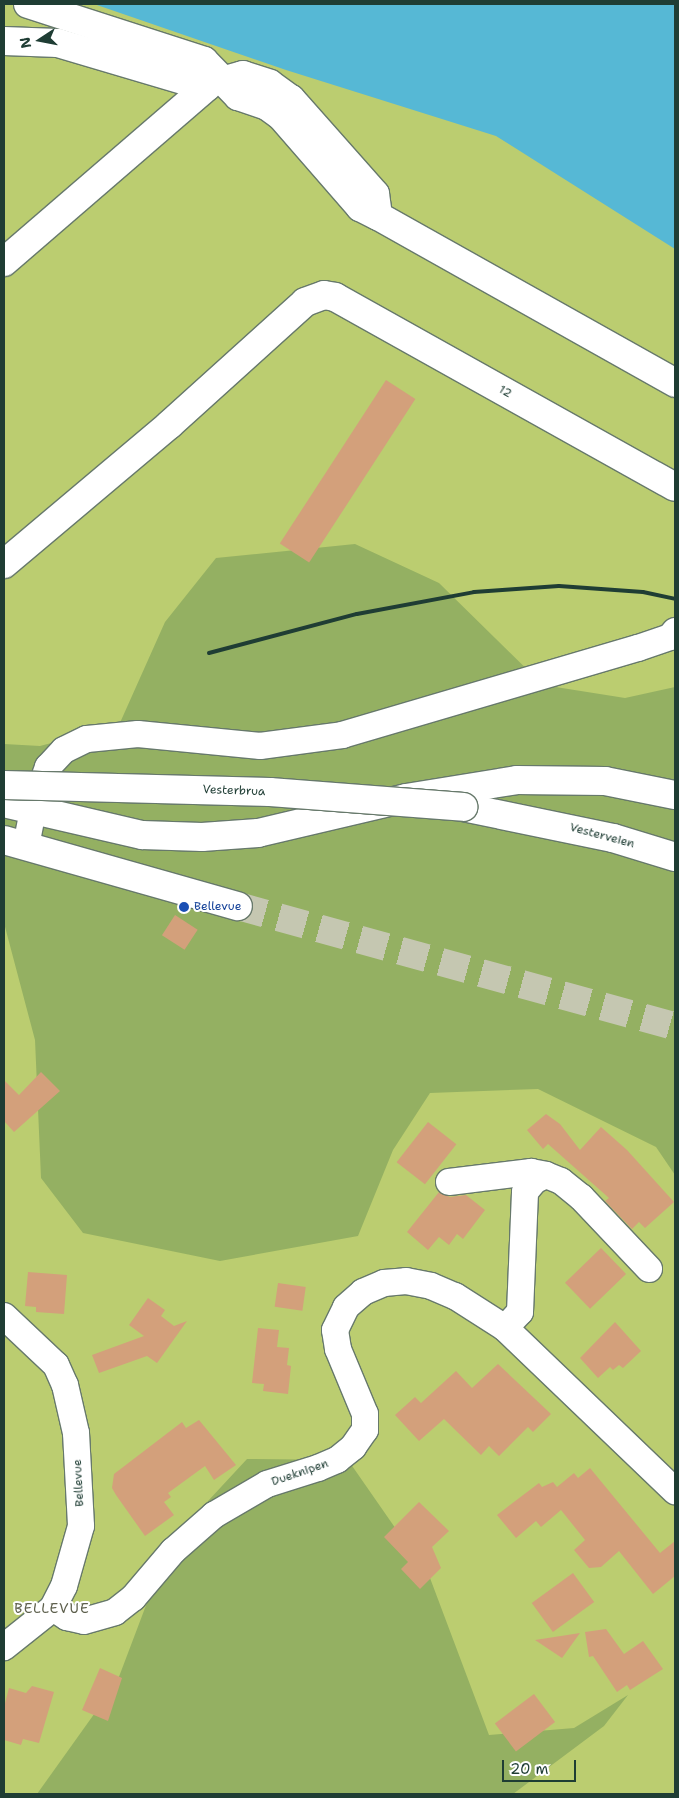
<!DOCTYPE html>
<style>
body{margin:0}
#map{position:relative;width:679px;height:1798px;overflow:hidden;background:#eee9d0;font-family:"Shantell Sans",sans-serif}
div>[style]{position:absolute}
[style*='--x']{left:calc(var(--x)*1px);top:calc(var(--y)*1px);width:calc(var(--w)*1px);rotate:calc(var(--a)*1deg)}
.green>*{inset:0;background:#bbcd70}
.forest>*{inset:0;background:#94b062}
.water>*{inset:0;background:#56b8d5}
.building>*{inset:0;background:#d3a07b;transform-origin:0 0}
.trunk-tunnel>*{height:28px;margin-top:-14px;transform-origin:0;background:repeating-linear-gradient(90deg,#c5c7b1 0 28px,transparent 0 42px)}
.roads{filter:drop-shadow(1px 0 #67796b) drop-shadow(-1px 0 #67796b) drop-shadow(0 1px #67796b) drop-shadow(0 -1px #67796b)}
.minor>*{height:26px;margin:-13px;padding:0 13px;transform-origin:13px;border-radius:13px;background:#fff}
.trunk>*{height:28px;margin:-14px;padding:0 14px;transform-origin:14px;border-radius:14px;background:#fff}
.rail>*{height:4px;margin:-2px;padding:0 2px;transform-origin:2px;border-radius:2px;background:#1f3d34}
.bridges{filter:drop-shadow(1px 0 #67796b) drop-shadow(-1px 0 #67796b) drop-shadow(0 1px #67796b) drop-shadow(0 -1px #67796b)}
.trunk-bridge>*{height:28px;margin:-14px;padding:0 14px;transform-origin:14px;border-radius:14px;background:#fff}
.dots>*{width:14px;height:14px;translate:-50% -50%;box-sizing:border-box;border:2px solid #fff;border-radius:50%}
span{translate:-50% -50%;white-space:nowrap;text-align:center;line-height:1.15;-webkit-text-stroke:4px #fff;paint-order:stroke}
.street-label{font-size:12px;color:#1f3d34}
.transit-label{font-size:12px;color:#164399}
.left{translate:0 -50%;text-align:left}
.neighbourhood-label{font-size:14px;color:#5e604d;letter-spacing:1px}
.frame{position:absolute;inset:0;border:5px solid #1f3d34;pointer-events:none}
.north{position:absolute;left:15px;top:15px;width:50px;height:50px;-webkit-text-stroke:4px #fff;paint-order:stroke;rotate:259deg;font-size:14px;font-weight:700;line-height:20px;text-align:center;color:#1f3d34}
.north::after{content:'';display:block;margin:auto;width:18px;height:22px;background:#1f3d34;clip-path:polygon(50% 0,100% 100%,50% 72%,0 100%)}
.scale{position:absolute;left:502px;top:1760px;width:74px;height:22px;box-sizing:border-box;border:2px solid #1f3d34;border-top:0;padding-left:6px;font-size:15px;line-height:18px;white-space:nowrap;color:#1f3d34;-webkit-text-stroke:4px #fff;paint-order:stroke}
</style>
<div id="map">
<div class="green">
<i style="clip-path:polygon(4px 4px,138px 4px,527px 143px,675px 237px,675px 1794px,4px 1794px)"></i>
</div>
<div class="forest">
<i style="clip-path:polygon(355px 544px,439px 583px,543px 685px,625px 698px,675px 687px,675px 1175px,656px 1147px,538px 1089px,430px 1093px,393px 1150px,358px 1236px,220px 1261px,83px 1233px,41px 1178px,35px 1040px,4px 923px,4px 744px,40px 746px,119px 725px,165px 622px,216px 558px)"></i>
<i style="clip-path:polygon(247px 1459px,348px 1460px,430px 1578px,489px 1735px,574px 1728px,628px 1695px,604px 1726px,513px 1794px,37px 1794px,117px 1682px,170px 1542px)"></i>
</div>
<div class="water">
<i style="clip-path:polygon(94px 4px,675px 4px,675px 249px,496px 136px,286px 70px)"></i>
</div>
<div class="building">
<i style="left:386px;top:380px;width:35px;height:195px;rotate:33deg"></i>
<i style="left:175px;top:915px;width:27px;height:24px;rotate:33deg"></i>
<i style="clip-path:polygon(41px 1072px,60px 1091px,14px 1132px,4px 1121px,4px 1080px,19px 1095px)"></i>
<i style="clip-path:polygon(546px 1114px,560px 1124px,580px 1150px,601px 1127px,627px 1150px,674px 1202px,645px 1228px,639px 1222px,632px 1229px,605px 1201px,609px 1198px,548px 1144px,543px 1149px,527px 1130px)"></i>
<i style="left:428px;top:1122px;width:36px;height:51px;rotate:38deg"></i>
<i style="clip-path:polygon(439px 1192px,450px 1197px,466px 1195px,485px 1210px,463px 1239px,457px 1234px,449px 1245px,439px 1237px,428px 1250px,407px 1232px)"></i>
<i style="left:601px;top:1248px;width:36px;height:50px;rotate:46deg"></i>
<i style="clip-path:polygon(28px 1272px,67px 1275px,64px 1314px,36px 1312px,36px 1307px,25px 1306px)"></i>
<i style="left:278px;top:1283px;width:28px;height:24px;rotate:8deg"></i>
<i style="clip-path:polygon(148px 1298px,165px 1310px,161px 1316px,174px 1326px,187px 1321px,157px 1363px,147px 1356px,99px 1373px,92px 1355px,144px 1336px,129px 1325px)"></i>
<i style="clip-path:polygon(615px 1322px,641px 1351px,623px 1368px,619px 1365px,613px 1370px,610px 1367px,598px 1378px,580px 1358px)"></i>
<i style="clip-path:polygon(258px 1328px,279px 1330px,277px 1347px,289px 1348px,287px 1365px,291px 1366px,288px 1394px,263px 1391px,264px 1384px,252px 1383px)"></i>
<i style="clip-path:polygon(498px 1364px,551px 1414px,533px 1432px,528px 1427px,499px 1456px,489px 1446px,481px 1455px,444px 1419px,419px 1441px,395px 1415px,415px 1397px,421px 1403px,456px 1371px,472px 1388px)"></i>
<i style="clip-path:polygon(199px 1420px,236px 1465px,214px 1480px,205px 1466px,168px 1493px,171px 1497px,164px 1502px,174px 1515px,145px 1536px,116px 1495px,112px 1488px,114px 1474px,182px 1422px,186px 1428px)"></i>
<i style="clip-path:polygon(590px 1468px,660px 1553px,675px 1541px,675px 1576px,653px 1594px,619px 1551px,601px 1567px,589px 1568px,574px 1550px,585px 1540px,561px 1510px,541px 1527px,536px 1521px,516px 1538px,497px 1515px,539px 1483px,542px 1487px,553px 1482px,557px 1487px,574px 1473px,578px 1478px)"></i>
<i style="clip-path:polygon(419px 1502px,449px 1531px,432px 1547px,441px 1568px,420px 1589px,401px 1569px,408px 1562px,384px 1537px)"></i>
<i style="left:573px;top:1573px;width:36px;height:51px;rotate:54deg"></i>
<i style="clip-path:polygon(606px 1629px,624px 1654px,643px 1641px,663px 1669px,630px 1690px,627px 1685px,617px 1692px,593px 1656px,589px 1657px,585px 1632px)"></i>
<i style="clip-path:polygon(580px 1633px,562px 1658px,535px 1640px)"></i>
<i style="clip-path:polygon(100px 1668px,122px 1678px,108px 1721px,82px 1710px)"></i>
<i style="clip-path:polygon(32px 1686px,54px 1692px,39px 1743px,23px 1739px,21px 1745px,4px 1740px,4px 1707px,9px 1688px,26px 1693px)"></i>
<i style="left:534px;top:1694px;width:35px;height:49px;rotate:53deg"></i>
</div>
<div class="trunk-tunnel">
<i style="--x:238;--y:906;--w:453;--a:15.4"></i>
</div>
<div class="roads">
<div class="minor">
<i style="--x:26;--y:846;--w:38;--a:-79"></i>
<i style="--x:33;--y:809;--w:45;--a:-70.3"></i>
<i style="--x:48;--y:767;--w:23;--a:-47"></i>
<i style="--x:64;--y:750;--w:25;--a:-26"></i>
<i style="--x:87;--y:739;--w:51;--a:-5.6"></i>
<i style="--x:138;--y:734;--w:123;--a:5.6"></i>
<i style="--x:260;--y:746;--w:83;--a:-7.6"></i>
<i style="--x:342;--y:735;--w:309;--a:-16.4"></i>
<i style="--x:638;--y:648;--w:34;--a:-19"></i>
<i style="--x:670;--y:637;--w:8;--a:-50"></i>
<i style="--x:449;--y:1182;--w:83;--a:-7"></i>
<i style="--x:531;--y:1172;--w:15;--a:11"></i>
<i style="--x:4;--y:1316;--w:71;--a:43.3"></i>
<i style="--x:56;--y:1365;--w:22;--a:66"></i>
<i style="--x:65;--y:1385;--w:49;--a:77.1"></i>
<i style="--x:76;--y:1433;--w:93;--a:86.9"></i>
<i style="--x:81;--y:1526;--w:62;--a:105.8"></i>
<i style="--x:64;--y:1586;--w:25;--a:117"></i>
<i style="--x:53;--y:1608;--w:63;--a:141.5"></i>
<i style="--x:505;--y:1328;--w:22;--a:-47"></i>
<i style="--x:520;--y:1312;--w:120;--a:-87.6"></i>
<i style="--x:525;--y:1192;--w:16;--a:-50"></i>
<i style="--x:535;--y:1180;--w:12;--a:-24"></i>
<i style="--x:546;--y:1175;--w:16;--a:22"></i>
<i style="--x:561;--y:1181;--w:26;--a:39"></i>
<i style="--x:581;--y:1197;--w:99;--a:46.6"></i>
<i style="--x:53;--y:1608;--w:17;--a:33"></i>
<i style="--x:67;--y:1617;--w:17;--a:13"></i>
<i style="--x:84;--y:1621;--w:32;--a:-16"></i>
<i style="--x:115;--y:1612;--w:23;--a:-38"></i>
<i style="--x:133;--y:1598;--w:62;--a:-49.6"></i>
<i style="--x:173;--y:1551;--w:55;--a:-41.3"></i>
<i style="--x:214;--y:1515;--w:61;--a:-30.3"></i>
<i style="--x:267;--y:1484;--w:53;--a:-17.4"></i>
<i style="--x:318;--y:1468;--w:21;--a:-23"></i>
<i style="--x:337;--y:1460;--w:21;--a:-39"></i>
<i style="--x:353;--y:1447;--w:21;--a:-55"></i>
<i style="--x:365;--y:1430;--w:16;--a:-90"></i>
<i style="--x:365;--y:1414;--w:70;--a:-112.6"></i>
<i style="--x:338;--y:1349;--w:19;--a:-99"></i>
<i style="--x:335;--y:1330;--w:25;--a:-64"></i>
<i style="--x:346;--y:1307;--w:23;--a:-41"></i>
<i style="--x:363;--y:1292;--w:23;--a:-23"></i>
<i style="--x:384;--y:1283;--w:22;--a:-5"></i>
<i style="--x:406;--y:1281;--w:25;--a:11"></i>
<i style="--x:431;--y:1286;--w:26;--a:23"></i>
<i style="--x:455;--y:1296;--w:59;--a:32.6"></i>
<i style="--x:505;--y:1328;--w:236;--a:43.8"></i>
</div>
<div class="trunk">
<i style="--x:28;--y:4;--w:185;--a:17.9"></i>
<i style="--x:204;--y:61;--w:49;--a:45.8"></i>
<i style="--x:238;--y:96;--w:31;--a:19"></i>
<i style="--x:267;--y:106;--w:17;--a:36"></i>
<i style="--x:281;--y:116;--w:121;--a:49"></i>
<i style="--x:360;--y:207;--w:20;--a:27"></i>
<i style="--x:4;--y:41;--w:54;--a:2.1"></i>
<i style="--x:58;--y:43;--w:155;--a:16.5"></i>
<i style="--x:222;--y:81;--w:22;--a:-16"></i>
<i style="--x:243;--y:75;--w:28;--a:18"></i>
<i style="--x:270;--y:84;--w:26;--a:36"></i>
<i style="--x:291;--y:99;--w:127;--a:48.5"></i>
<i style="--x:375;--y:194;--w:22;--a:82"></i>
<i style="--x:378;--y:216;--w:341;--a:29.3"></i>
<i style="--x:4;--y:262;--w:268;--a:-40.8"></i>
<i style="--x:4;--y:564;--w:216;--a:-40.1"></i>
<i style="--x:169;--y:425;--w:183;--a:-42.1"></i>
<i style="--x:305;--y:302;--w:20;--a:-20"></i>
<i style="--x:324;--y:295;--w:11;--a:10"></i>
<i style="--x:335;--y:297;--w:389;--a:29.2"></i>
<i style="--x:4;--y:803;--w:142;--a:13.1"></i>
<i style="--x:142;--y:835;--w:60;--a:1.9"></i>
<i style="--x:202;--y:837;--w:56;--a:-4.1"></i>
<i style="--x:258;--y:833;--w:152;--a:-13.3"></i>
<i style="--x:406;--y:798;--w:112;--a:-9.2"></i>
<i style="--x:517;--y:780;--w:88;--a:0.7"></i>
<i style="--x:605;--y:781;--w:71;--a:11.3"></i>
<i style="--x:463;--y:807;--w:153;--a:11.7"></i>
<i style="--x:613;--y:838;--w:65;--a:17"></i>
<i style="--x:4;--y:840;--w:243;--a:15.8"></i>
</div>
</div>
<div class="rail">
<i style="--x:209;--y:653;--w:153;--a:-14.8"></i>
<i style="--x:357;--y:614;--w:119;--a:-10.6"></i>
<i style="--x:474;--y:592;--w:85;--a:-4"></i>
<i style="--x:559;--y:586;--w:84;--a:4.1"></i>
<i style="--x:643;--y:592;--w:33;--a:12"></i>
</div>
<div class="bridges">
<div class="trunk-bridge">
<i style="--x:4;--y:785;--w:266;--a:1.5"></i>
<i style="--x:270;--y:792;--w:194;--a:4.4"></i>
</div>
</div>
<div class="dots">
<i style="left:184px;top:907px;background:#1a4fb4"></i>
</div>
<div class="street-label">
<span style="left:505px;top:392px;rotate:29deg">12</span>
<span style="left:234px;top:791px;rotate:2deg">Vesterbrua</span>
<span style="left:602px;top:836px;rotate:15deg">Vesterveien</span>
<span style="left:300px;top:1473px;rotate:-19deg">Dueknipen</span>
<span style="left:79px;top:1483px;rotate:-93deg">Bellevue</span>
</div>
<div class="transit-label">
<span class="left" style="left:194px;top:907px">Bellevue</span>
</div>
<div class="neighbourhood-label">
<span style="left:52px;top:1608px">BELLEVUE</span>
</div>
<div class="frame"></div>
<div class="north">N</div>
<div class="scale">20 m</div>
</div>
